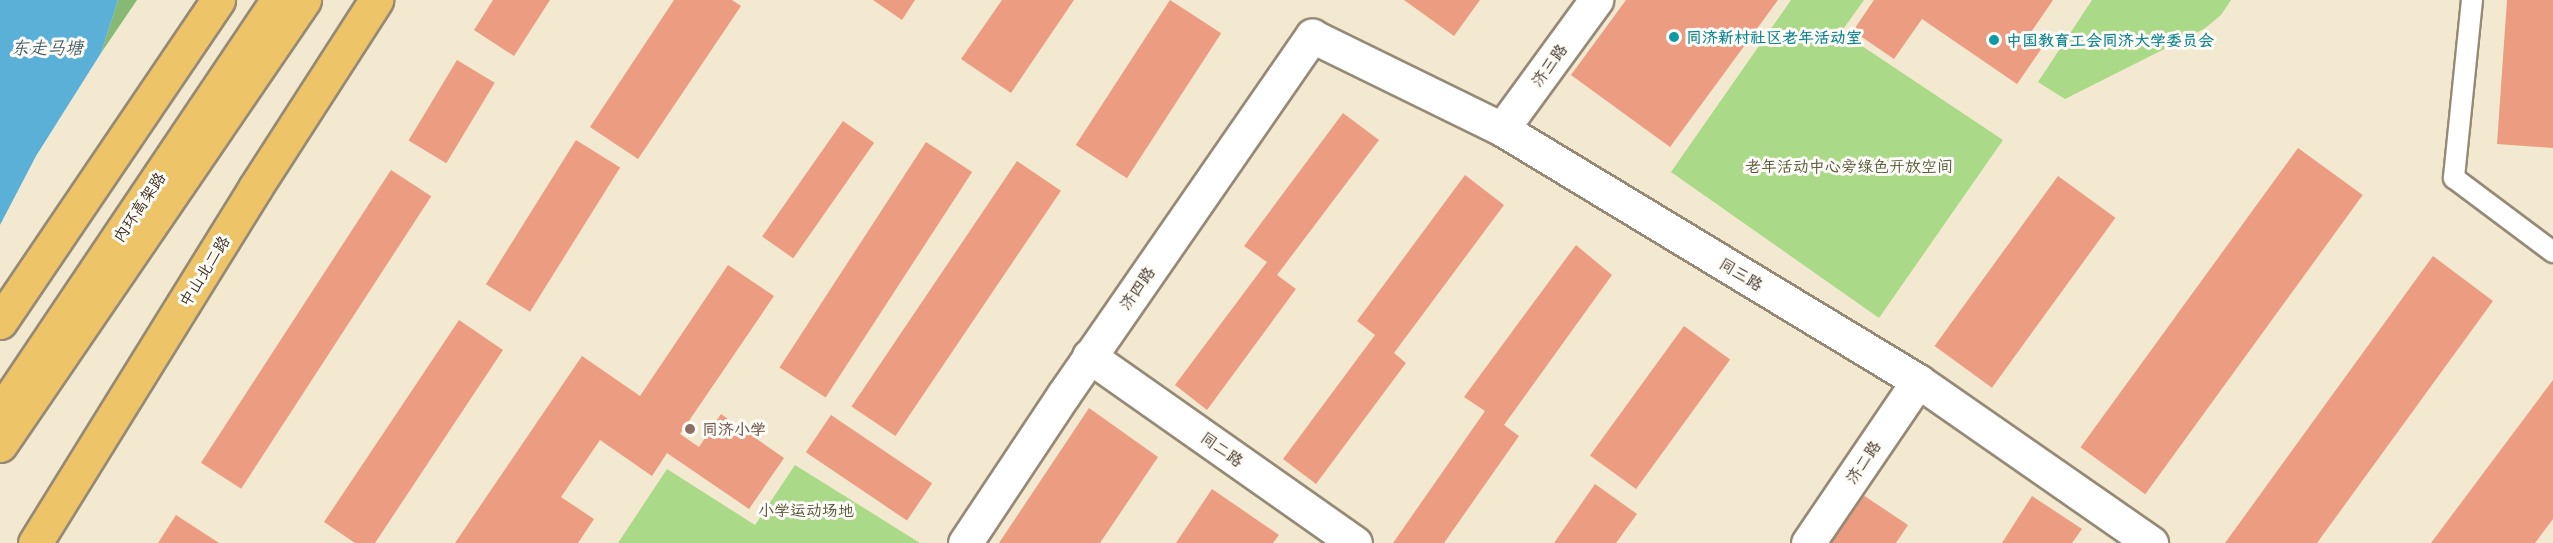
<!DOCTYPE html>
<meta charset="utf-8">
<style>
body{margin:0}
#map{position:relative;width:2553px;height:543px;overflow:hidden;background:#f2e9d0;font-family:Delius,"LXGW WenKai TC",sans-serif}
div>[style]{position:absolute}
[style*='--x']{left:calc(var(--x)*1px);top:calc(var(--y)*1px);width:calc(var(--w)*1px);rotate:calc(var(--a)*1deg)}
.green>*{inset:0;background:#aad987}
.forest>*{inset:0;background:#87b974}
.water>*{inset:0;background:#5ab0d7}
.building>*{inset:0;background:#ec9c81;transform-origin:0 0}
.roads{filter:drop-shadow(2px 0 #968a77) drop-shadow(-2px 0 #968a77) drop-shadow(0 2px #968a77) drop-shadow(0 -2px #968a77)}
.service>*{height:20px;margin:-10px;padding:0 10px;transform-origin:10px;border-radius:10px;background:#fff}
.minor>*{height:33px;margin:-16.5px;padding:0 16.5px;transform-origin:16.5px;border-radius:16.5px;background:#fff}
.primary>*{height:33px;margin:-16.5px;padding:0 16.5px;transform-origin:16.5px;border-radius:16.5px;background:#eec469}
.trunk>*{height:33px;margin:-16.5px;padding:0 16.5px;transform-origin:16.5px;border-radius:16.5px;background:#eec469}
.dots>*{width:16px;height:16px;translate:-50% -50%;box-sizing:border-box;border:3px solid #fdfcf7;border-radius:50%}
span{translate:-50% -50%;white-space:nowrap;text-align:center;line-height:1.15;-webkit-text-stroke:6px #fdfcf7;paint-order:stroke}
.culture-label{font-size:16px;color:#0d838f;font-weight:700}
.left{translate:0 -50%;text-align:left}
.street-label{font-size:16px;color:#3b2a1e}
.park-label{font-size:16px;color:#575638}
.education-label{font-size:16px;color:#785e54;font-weight:700}
.water-label{font-size:18px;color:#476068;font-style:italic}
</style>
<div id="map">
<div class="green">
<i style="clip-path:polygon(1791px 0,1864px 0,1841px 32px,2003px 140px,1879px 318px,1671px 172px)"></i>
<i style="clip-path:polygon(2092px 0,2231px 0,2221px 15px,2204px 29px,2065px 99px,2038px 82px)"></i>
<i style="clip-path:polygon(795px 465px,920px 543px,618px 543px,667px 469px,755px 525px)"></i>
</div>
<div class="forest">
<i style="clip-path:polygon(118px 0,137px 0,101px 53px)"></i>
</div>
<div class="water">
<i style="clip-path:polygon(0 0,118px 0,101px 53px,36px 156px,0 225px)"></i>
</div>
<div class="building">
<i style="clip-path:polygon(493px 0,550px 0,514px 56px,474px 30px)"></i>
<i style="clip-path:polygon(674px 0,732px 0,741px 6px,638px 159px,590px 127px)"></i>
<i style="clip-path:polygon(873px 0,915px 0,902px 20px)"></i>
<i style="clip-path:polygon(1002px 0,1074px 0,1011px 93px,961px 59px)"></i>
<i style="left:1170px;top:0;width:61px;height:173px;rotate:33deg"></i>
<i style="clip-path:polygon(1404px 0,1480px 0,1454px 36px)"></i>
<i style="clip-path:polygon(1626px 0,1778px 0,1670px 147px,1571px 75px)"></i>
<i style="clip-path:polygon(1874px 0,2053px 0,2029px 35px,2044px 45px,2017px 84px,1922px 19px,1894px 59px,1853px 31px)"></i>
<i style="clip-path:polygon(2507px 0,2553px 0,2553px 148px,2497px 144px)"></i>
<i style="left:457px;top:60px;width:44px;height:94px;rotate:31deg"></i>
<i style="clip-path:polygon(1343px 113px,1379px 140px,1277px 275px,1296px 289px,1207px 410px,1175px 385px,1267px 262px,1244px 246px)"></i>
<i style="left:843px;top:121px;width:38px;height:141px;rotate:35deg"></i>
<i style="left:576px;top:140px;width:52px;height:170px;rotate:32deg"></i>
<i style="left:926px;top:142px;width:55px;height:269px;rotate:33deg"></i>
<i style="left:2298px;top:148px;width:80px;height:370px;rotate:36deg"></i>
<i style="left:1017px;top:161px;width:53px;height:296px;rotate:34deg"></i>
<i style="left:391px;top:170px;width:48px;height:349px;rotate:33deg"></i>
<i style="clip-path:polygon(1465px 175px,1504px 205px,1394px 353px,1406px 363px,1316px 484px,1283px 459px,1375px 335px,1357px 321px)"></i>
<i style="left:2058px;top:176px;width:71px;height:210px;rotate:36deg"></i>
<i style="clip-path:polygon(1576px 245px,1612px 275px,1504px 425px,1519px 436px,1444px 543px,1393px 543px,1485px 411px,1464px 397px)"></i>
<i style="clip-path:polygon(2433px 256px,2493px 301px,2317px 543px,2225px 543px)"></i>
<i style="clip-path:polygon(728px 265px,774px 296px,680px 434px,699px 447px,721px 414px,784px 458px,749px 509px,667px 453px,652px 476px,600px 440px,561px 497px,594px 519px,578px 543px,455px 543px,582px 356px,640px 396px)"></i>
<i style="clip-path:polygon(459px 320px,503px 350px,375px 543px,355px 543px,324px 522px)"></i>
<i style="left:1684px;top:326px;width:57px;height:160px;rotate:36deg"></i>
<i style="clip-path:polygon(2553px 380px,2553px 519px,2535px 543px,2431px 543px)"></i>
<i style="clip-path:polygon(1089px 408px,1158px 457px,1100px 543px,999px 543px)"></i>
<i style="left:831px;top:415px;width:122px;height:45px;rotate:34deg"></i>
<i style="clip-path:polygon(1595px 484px,1637px 514px,1616px 543px,1554px 543px)"></i>
<i style="clip-path:polygon(1212px 489px,1279px 535px,1273px 543px,1176px 543px)"></i>
<i style="clip-path:polygon(1863px 495px,1908px 525px,1896px 543px,1831px 543px)"></i>
<i style="clip-path:polygon(2032px 496px,2082px 529px,2072px 543px,2002px 543px)"></i>
<i style="clip-path:polygon(176px 515px,219px 543px,158px 543px)"></i>
</div>
<div class="roads">
<div class="service">
<i style="--x:2472;--y:0;--w:179;--a:95.8"></i>
<i style="--x:2454;--y:178;--w:124;--a:36.8"></i>
</div>
<div class="minor">
<i style="--x:1502;--y:129;--w:160;--a:-53.9"></i>
<i style="--x:1089;--y:356;--w:325;--a:35.1"></i>
<i style="--x:965;--y:543;--w:179;--a:-56.4"></i>
<i style="--x:1064;--y:394;--w:436;--a:-55.3"></i>
<i style="--x:1312;--y:36;--w:212;--a:26.1"></i>
<i style="--x:1502;--y:129;--w:486;--a:31.2"></i>
<i style="--x:1918;--y:381;--w:284;--a:34.8"></i>
<i style="--x:1808;--y:543;--w:196;--a:-55.8"></i>
</div>
<div class="primary">
<i style="--x:0;--y:445;--w:539;--a:-55.66"></i>
<i style="--x:35;--y:543;--w:418;--a:-58.2"></i>
<i style="--x:255;--y:188;--w:224;--a:-57.2"></i>
</div>
<div class="trunk">
<i style="--x:0;--y:322;--w:389;--a:-55.9"></i>
<i style="--x:0;--y:413;--w:498;--a:-56.1"></i>
</div>
</div>
<div class="dots">
<i style="left:1674px;top:37px;background:#0f9aa8"></i>
<i style="left:1994px;top:40px;background:#0f9aa8"></i>
<i style="left:690px;top:429px;background:#8d6e63"></i>
</div>
<div class="culture-label">
<span class="left" style="left:1686px;top:37px">同济新村社区老年活动室</span>
<span class="left" style="left:2006px;top:40px">中国教育工会同济大学委员会</span>
</div>
<div class="street-label">
<span style="left:1549px;top:65px;rotate:-54deg">济三路</span>
<span style="left:139px;top:207px;rotate:-56deg">内环高架路</span>
<span style="left:204px;top:271px;rotate:-58deg">中山北二路</span>
<span style="left:1741px;top:274px;rotate:31deg">同三路</span>
<span style="left:1137px;top:288px;rotate:-55deg">济四路</span>
<span style="left:1222px;top:449px;rotate:35deg">同二路</span>
<span style="left:1863px;top:462px;rotate:-56deg">济二路</span>
</div>
<div class="park-label">
<span style="left:1849px;top:166px">老年活动中心旁绿色开放空间</span>
<span style="left:806px;top:510px">小学运动场地</span>
</div>
<div class="education-label">
<span class="left" style="left:702px;top:429px">同济小学</span>
</div>
<div class="water-label">
<span style="left:47px;top:48px">东走马塘</span>
</div>
</div>
